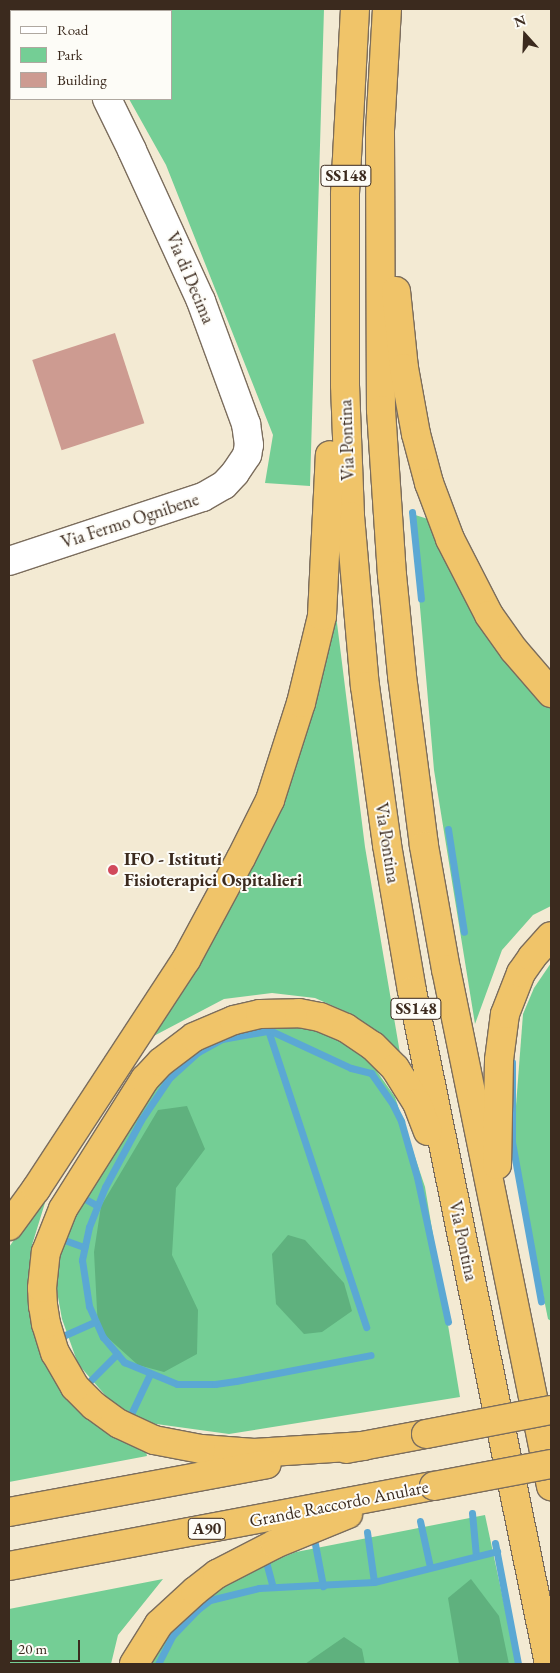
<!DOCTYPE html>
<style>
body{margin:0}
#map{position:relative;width:560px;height:1673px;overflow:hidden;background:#f3ead3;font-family:"EB Garamond",serif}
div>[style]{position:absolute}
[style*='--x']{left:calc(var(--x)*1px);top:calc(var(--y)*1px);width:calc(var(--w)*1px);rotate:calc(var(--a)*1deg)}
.green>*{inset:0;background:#74ce95}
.forest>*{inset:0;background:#5fb17e}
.stream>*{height:7px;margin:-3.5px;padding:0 3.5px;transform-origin:3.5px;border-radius:3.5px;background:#5ba8d4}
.building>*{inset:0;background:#cd9b91;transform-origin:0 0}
.roads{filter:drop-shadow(1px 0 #7b6d5d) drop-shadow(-1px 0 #7b6d5d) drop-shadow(0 1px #7b6d5d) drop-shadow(0 -1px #7b6d5d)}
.minor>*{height:28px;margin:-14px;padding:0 14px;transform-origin:14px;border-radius:14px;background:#fff}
.highway>*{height:28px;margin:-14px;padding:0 14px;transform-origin:14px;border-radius:14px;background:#f0c469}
.bridges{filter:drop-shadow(1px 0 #7b6d5d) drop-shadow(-1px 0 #7b6d5d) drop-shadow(0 1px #7b6d5d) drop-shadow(0 -1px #7b6d5d)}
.highway-bridge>*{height:28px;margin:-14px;padding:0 14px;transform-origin:14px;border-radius:14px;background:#f0c469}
.dots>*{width:14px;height:14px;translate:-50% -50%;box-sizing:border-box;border:2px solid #fdfcf7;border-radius:50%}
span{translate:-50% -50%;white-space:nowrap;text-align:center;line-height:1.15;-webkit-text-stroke:4px #fdfcf7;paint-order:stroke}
.shield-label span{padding:1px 4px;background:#fdfcf7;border:1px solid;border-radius:4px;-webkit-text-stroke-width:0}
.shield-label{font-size:16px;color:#3b2a1e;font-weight:700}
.street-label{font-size:18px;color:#3b2a1e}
.poi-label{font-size:18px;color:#3b2a1e;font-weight:700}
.left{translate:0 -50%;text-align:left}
.frame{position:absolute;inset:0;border:10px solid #3b2a1e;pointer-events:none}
.legend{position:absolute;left:10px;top:10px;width:162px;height:90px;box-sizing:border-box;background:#fdfcf7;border:1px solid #afa8a0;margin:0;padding:6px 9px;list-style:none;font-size:15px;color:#3b2a1e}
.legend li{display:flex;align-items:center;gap:10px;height:25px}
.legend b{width:25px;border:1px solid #afa8a0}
.north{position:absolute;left:500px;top:10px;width:50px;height:50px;-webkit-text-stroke:4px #fdfcf7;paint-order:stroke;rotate:340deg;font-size:14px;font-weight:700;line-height:20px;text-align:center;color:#3b2a1e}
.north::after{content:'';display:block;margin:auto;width:18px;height:22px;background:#3b2a1e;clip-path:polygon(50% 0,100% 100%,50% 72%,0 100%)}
.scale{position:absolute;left:10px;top:1640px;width:70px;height:22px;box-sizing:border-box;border:2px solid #3b2a1e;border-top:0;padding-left:6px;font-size:15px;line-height:18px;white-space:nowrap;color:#3b2a1e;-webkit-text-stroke:4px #fdfcf7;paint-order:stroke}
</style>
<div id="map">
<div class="green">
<i style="clip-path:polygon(79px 9px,324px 9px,310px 486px,265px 483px,273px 435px,166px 165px,129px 99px,171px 99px,171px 11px,81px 11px)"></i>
<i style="clip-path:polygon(412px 514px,428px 519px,525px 679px,551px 706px,551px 906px,533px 915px,502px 950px,475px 1024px,434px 770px)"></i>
<i style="clip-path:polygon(334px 599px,365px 847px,402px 1065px,351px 1014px,315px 998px,272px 993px,224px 999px,148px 1039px,227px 915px,291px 777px)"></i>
<i style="clip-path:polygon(551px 963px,551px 1321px,548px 1319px,513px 1145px,523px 1014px,534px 988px)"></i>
<i style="clip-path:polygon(290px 1020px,347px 1041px,371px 1063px,395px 1097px,425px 1187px,460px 1397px,229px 1434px,149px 1423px,112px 1403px,78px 1364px,62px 1319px,54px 1275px,69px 1219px,162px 1076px,210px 1036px)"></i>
<i style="clip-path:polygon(48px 1193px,32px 1245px,32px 1311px,39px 1342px,145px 1448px,147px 1456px,9px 1482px,9px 1247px)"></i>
<i style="clip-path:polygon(485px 1515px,517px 1664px,143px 1664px,168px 1625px,222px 1581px,296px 1552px)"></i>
<i style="clip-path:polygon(163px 1579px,118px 1635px,111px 1664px,9px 1664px,9px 1609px)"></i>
</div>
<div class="forest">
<i style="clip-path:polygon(187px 1106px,205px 1149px,176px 1188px,172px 1255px,198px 1310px,197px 1354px,164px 1372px,138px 1365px,98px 1329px,94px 1252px,101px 1206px,158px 1110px)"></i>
<i style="clip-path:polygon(288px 1235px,305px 1240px,344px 1283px,352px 1311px,322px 1332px,304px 1334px,276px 1304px,272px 1254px)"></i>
<i style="clip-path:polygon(471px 1579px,499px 1616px,509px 1664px,459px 1664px,448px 1598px)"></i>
<i style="clip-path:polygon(344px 1637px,362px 1649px,365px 1664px,305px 1664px)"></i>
</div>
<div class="stream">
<i style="--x:412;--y:512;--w:87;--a:84.1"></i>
<i style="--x:448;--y:829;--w:104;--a:81.2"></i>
<i style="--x:268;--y:1030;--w:313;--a:71.7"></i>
<i style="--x:269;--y:1030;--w:90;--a:24.9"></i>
<i style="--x:351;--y:1068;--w:21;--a:14"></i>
<i style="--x:371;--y:1073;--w:39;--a:55"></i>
<i style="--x:393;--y:1105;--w:18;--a:63"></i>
<i style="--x:401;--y:1121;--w:58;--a:74.1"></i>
<i style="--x:417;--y:1177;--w:148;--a:77.9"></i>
<i style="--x:267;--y:1031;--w:46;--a:169.9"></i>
<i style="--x:222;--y:1039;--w:29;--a:151"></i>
<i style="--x:197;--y:1053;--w:36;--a:138"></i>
<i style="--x:170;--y:1077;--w:52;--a:124"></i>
<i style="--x:141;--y:1120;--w:76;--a:118.2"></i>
<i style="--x:105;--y:1187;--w:43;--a:111.8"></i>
<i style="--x:89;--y:1227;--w:34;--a:102"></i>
<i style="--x:82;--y:1260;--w:47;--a:81.3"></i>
<i style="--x:89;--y:1306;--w:34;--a:66"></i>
<i style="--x:103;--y:1337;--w:33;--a:50"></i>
<i style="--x:124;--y:1362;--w:57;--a:22.5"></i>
<i style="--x:177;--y:1384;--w:38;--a:0"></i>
<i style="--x:215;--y:1384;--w:21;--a:-8"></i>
<i style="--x:236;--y:1381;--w:137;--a:-10.9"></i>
<i style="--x:512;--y:1062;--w:80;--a:90"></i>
<i style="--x:512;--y:1142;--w:162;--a:79.7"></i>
<i style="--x:78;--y:1195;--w:21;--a:29"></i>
<i style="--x:59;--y:1238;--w:27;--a:20"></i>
<i style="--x:63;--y:1336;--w:35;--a:-24"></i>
<i style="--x:91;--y:1380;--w:37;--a:-45"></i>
<i style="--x:132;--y:1412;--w:42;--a:-64.7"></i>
<i style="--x:472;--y:1513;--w:43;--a:84.7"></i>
<i style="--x:420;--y:1521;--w:47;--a:77.7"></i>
<i style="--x:367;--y:1532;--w:50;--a:82"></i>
<i style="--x:495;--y:1543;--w:123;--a:79.2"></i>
<i style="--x:315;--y:1544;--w:43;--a:79.2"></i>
<i style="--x:265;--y:1558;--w:30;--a:75"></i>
<i style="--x:158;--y:1664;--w:33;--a:-63"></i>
<i style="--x:173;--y:1635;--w:35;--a:-46"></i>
<i style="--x:197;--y:1610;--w:16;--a:-38"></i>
<i style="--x:210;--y:1600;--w:50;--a:-13.8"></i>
<i style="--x:259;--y:1588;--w:115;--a:-3"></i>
<i style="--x:374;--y:1582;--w:127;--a:-14.1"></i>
</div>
<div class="building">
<i style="left:115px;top:333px;width:95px;height:87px;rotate:72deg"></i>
</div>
<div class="roads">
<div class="minor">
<i style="--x:48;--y:9;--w:3;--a:45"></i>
<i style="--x:9;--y:561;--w:204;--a:-18.3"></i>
<i style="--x:203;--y:497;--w:24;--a:-30"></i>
<i style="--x:224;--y:485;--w:16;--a:-47"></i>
<i style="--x:235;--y:473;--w:22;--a:-56"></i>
<i style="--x:247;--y:455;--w:10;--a:-79"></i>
<i style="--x:249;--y:445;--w:21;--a:-98"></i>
<i style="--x:246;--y:424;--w:131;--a:-110.1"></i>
<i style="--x:201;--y:301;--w:166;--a:-114.6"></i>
<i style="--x:132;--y:150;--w:57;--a:-116.1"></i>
</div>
<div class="highway">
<i style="--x:355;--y:9;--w:186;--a:93.1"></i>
<i style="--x:345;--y:195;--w:190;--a:90"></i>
<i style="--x:345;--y:385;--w:131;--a:87.8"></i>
<i style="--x:350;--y:516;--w:171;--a:85"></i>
<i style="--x:365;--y:686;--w:161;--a:82.1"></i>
<i style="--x:387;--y:845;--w:148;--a:80.3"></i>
<i style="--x:412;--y:991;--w:687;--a:78.49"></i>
<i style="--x:387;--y:9;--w:122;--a:93.3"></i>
<i style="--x:380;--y:131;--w:279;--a:89.8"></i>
<i style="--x:381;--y:410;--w:165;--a:86.2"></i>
<i style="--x:392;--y:575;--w:101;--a:84.3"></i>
<i style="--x:402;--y:676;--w:171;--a:82.6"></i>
<i style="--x:424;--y:846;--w:125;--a:79.9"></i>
<i style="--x:446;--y:969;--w:528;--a:78.52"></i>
<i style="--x:396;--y:291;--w:77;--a:84.1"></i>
<i style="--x:404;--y:368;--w:67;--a:79.7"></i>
<i style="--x:416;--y:434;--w:51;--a:75.1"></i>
<i style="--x:429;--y:483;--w:60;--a:69.4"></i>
<i style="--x:450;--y:539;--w:85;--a:62.8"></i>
<i style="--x:489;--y:615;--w:43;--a:54.5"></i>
<i style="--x:514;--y:650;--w:57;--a:49.3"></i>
<i style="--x:497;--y:1165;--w:105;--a:-88.9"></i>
<i style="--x:499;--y:1060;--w:46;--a:-82.6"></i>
<i style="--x:505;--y:1014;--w:44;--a:-68.7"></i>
<i style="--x:521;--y:973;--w:19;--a:-55"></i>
<i style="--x:532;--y:957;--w:28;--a:-48"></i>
<i style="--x:9;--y:1226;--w:46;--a:-53.9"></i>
<i style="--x:36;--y:1189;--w:274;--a:-56.8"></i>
<i style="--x:186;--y:960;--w:116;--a:-61.7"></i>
<i style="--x:241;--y:858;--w:65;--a:-63.4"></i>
<i style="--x:270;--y:800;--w:102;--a:-72.3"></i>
<i style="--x:301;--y:703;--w:89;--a:-76.4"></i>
<i style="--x:322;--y:616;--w:161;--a:-87.2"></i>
<i style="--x:364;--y:1446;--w:110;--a:176.4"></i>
<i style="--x:254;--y:1453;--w:53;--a:-175.7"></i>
<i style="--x:201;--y:1449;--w:48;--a:-169.2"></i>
<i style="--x:154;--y:1440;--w:38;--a:-155"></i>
<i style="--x:119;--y:1424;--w:31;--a:-144"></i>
<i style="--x:94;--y:1406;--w:27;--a:-135"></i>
<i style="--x:75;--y:1387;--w:39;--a:-120"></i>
<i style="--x:55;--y:1353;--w:30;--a:-107"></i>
<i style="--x:46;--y:1324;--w:18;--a:-99"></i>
<i style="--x:43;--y:1306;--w:18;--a:-93"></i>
<i style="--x:42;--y:1288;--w:36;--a:-84"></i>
<i style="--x:46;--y:1252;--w:46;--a:-68.4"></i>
<i style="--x:63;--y:1209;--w:154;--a:-57.8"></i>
<i style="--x:145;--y:1079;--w:23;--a:-47"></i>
<i style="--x:161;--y:1062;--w:41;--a:-37.1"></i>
<i style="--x:194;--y:1037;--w:43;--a:-23"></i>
<i style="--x:234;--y:1020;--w:27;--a:-13"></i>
<i style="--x:260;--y:1014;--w:39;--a:-1"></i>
<i style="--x:299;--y:1013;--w:21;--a:11"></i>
<i style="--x:320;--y:1017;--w:28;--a:23"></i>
<i style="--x:346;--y:1028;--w:32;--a:34"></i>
<i style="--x:373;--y:1046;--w:31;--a:45"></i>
<i style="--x:395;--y:1068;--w:41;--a:57.8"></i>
<i style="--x:417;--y:1103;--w:30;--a:69"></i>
<i style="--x:346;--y:1449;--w:81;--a:-10.6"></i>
<i style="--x:9;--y:1512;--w:262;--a:-10.5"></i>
<i style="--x:9;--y:1566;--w:432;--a:-10.7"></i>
<i style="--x:134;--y:1664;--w:47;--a:-58"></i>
<i style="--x:159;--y:1624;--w:49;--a:-42.5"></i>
<i style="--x:195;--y:1591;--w:28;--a:-38"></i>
<i style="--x:217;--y:1574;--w:65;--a:-27.3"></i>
<i style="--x:275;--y:1544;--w:79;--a:-22.3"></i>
</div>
</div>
<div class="bridges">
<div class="highway-bridge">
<i style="--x:426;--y:1434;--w:127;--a:-10.9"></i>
<i style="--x:434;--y:1486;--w:119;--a:-10.6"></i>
</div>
</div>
<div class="dots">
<i style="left:113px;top:870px;background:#d1495b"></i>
</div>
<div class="shield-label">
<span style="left:346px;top:176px">SS148</span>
<span style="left:416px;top:1009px">SS148</span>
<span style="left:207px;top:1529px">A90</span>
</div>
<div class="street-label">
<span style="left:190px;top:278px;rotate:67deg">Via di Decima</span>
<span style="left:347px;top:440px;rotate:-92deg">Via Pontina</span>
<span style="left:130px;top:521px;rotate:-18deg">Via Fermo Ognibene</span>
<span style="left:387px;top:843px;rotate:81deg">Via Pontina</span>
<span style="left:463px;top:1241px;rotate:78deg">Via Pontina</span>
<span style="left:339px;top:1504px;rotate:-11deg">Grande Raccordo Anulare</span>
</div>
<div class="poi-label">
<span class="left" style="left:124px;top:870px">IFO - Istituti<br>Fisioterapici Ospitalieri</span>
</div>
<div class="frame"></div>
<ul class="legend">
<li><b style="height:6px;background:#fff"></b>Road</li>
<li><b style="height:14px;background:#74ce95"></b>Park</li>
<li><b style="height:14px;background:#cd9b91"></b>Building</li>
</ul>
<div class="north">N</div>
<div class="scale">20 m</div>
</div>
